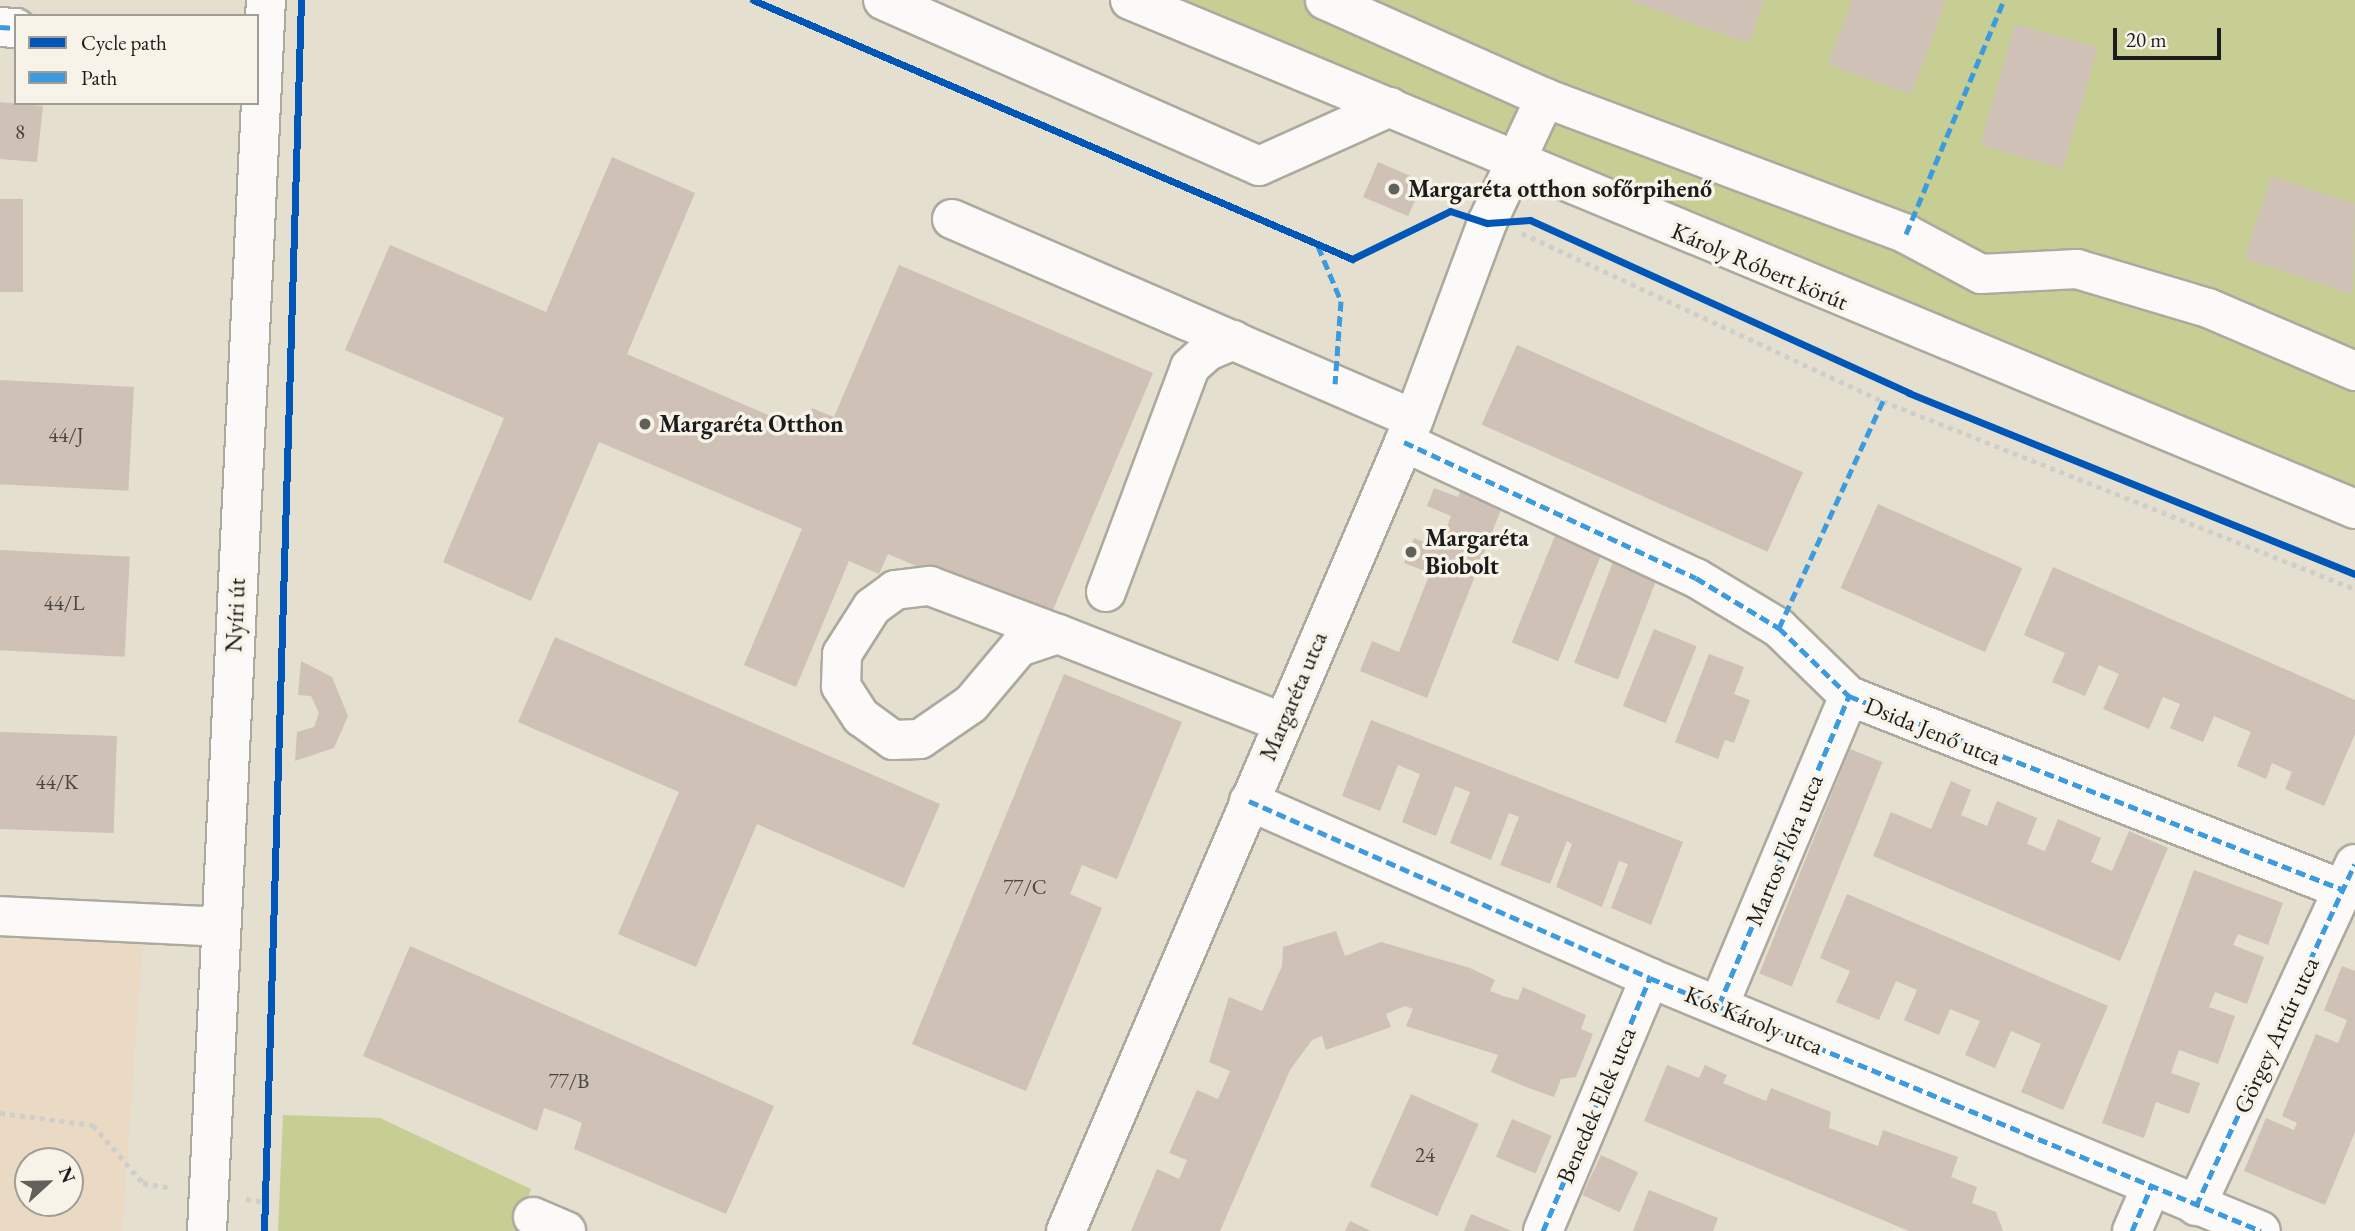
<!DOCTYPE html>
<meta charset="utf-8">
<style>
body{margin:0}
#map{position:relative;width:2355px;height:1231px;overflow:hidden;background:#e4dfce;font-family:"EB Garamond",serif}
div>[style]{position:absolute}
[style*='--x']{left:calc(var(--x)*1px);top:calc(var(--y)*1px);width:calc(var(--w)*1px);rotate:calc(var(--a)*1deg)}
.built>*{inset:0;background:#eadac4}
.green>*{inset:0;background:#c6ce94}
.building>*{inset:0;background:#cfc1b5;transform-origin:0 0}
.path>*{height:4.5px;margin-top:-2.25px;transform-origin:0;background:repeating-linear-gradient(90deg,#cfceca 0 5px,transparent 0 10px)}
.roads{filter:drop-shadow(2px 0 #aca99e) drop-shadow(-2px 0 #aca99e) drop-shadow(0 2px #aca99e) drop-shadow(0 -2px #aca99e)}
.minor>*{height:38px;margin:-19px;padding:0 19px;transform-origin:19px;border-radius:19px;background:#fbfaf8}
.quiet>*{height:5px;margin-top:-2.5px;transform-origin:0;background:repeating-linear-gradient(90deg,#3c9bdf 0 10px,transparent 0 15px)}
.cycleway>*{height:7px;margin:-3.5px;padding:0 3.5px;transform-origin:3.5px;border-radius:3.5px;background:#0057b8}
.dots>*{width:19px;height:19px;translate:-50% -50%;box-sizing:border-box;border:4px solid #f7f3e8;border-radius:50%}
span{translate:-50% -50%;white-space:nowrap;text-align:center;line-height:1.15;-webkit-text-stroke:7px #f7f3e8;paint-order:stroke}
.number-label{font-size:21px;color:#494542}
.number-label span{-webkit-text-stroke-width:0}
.poi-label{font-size:24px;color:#1c1c1c;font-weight:700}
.left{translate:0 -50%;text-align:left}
.street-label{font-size:24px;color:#1c1c1c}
.legend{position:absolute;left:14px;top:14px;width:245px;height:91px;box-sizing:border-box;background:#f7f3e8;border:2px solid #9f9d96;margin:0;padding:9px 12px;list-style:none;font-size:21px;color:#1c1c1c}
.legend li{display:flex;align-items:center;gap:14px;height:35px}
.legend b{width:35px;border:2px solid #9f9d96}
.north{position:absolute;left:14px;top:1147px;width:70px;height:70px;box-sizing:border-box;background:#f7f3e8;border:2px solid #9f9d96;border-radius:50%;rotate:68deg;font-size:19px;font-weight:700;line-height:28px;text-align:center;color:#1c1c1c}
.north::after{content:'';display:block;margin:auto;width:24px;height:32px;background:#62605a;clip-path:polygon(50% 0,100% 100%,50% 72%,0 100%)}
.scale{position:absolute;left:2113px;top:28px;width:108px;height:32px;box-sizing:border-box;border:4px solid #1c1c1c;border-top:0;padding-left:9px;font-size:21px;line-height:24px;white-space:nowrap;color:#1c1c1c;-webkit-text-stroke:5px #f7f3e8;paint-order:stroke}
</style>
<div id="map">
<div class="built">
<i style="clip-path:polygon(evenodd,0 936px,143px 939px,122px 1231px,0 1231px,0 936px,28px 1161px,70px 1161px,70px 1203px,28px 1203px,28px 1161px)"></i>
</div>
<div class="green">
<i style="clip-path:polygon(1130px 0,2355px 0,2355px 509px)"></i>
<i style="clip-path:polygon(283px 1115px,380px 1118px,531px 1189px,519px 1222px,540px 1231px,278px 1231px)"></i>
</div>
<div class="building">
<i style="clip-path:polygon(1627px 0,1764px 0,1749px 43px)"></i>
<i style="clip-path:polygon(1852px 0,1946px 0,1911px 95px,1828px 64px)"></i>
<i style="left:2015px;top:24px;width:86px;height:126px;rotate:16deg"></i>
<i style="clip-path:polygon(0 102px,43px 106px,37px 162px,0 159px)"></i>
<i style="clip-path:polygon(612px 157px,695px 193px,627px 354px,803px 430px,812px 408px,834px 417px,899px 265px,1153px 373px,1048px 622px,888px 554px,879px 574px,849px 561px,796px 687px,744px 665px,802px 529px,599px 442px,531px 601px,443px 562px,504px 418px,345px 350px,390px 245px,546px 312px)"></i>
<i style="left:1378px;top:162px;width:49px;height:38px;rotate:23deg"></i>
<i style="clip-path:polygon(2272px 176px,2355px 204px,2353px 295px,2244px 258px)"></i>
<i style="left:0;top:199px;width:23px;height:93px"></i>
<i style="left:1517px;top:345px;width:313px;height:87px;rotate:24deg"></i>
<i style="left:0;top:380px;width:134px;height:104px;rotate:3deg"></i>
<i style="clip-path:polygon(1434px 488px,1458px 497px,1461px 489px,1502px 507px,1427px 698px,1360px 671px,1372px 641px,1399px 652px,1430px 573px,1404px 563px,1414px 538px,1439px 548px,1451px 516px,1427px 506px)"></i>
<i style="left:1878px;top:504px;width:158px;height:92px;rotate:24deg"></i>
<i style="left:1556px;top:533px;width:50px;height:118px;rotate:22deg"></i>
<i style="left:0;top:550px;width:130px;height:100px;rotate:3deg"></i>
<i style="left:1614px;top:559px;width:47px;height:111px;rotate:21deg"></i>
<i style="clip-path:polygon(2053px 567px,2355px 700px,2355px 734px,2324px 806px,2285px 789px,2292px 772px,2272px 763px,2266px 779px,2237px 766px,2251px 732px,2214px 716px,2203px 742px,2170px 728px,2180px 704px,2163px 697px,2149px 729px,2103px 709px,2119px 674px,2099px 665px,2085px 696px,2052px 682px,2065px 653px,2024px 635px)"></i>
<i style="left:1654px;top:629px;width:46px;height:83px;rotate:22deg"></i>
<i style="clip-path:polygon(555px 637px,940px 804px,904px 888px,757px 824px,696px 967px,618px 934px,679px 792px,518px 722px)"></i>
<i style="clip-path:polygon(1709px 654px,1744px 667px,1734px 694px,1750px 700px,1734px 743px,1725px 740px,1718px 759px,1675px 742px)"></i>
<i style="clip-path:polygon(301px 661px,332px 677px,348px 716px,334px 748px,295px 761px,297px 732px,314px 727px,319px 713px,311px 696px,298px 695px)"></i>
<i style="clip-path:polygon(1064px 674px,1182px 722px,1117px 879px,1082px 865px,1070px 894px,1102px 908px,1026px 1091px,912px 1044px)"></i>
<i style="clip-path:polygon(1371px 720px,1683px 842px,1651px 925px,1611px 908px,1628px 864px,1619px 861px,1602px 907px,1556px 887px,1572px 844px,1567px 841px,1550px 884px,1500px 865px,1519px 817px,1509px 813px,1491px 860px,1450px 843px,1470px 792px,1455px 786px,1436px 836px,1402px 822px,1420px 774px,1398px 765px,1380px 811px,1342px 796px)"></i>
<i style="left:0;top:732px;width:117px;height:97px;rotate:2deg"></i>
<i style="left:1850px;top:749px;width:35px;height:242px;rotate:22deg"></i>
<i style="clip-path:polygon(1951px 781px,1971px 790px,1961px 815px,1987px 826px,1997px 801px,2037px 818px,2027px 844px,2045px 851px,2058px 819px,2101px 838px,2091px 862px,2112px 871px,2129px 831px,2168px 848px,2120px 961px,1873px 856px,1891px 812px,1931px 829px)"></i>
<i style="clip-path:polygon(2194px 870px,2283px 903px,2268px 945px,2238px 934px,2233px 945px,2264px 957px,2247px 1004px,2215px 992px,2209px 1007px,2235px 1016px,2218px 1064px,2179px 1050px,2171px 1073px,2200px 1083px,2189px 1114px,2156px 1102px,2144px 1138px,2102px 1123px)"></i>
<i style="clip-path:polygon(1847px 894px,2108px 1006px,2063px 1110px,2021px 1092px,2041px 1044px,2011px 1031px,1995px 1068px,1965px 1055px,1980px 1021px,1950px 1009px,1939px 1035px,1904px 1020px,1917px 990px,1896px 981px,1879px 1020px,1836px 1002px,1850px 971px,1820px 958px)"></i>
<i style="clip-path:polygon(1336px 931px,1345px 956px,1381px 942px,1470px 968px,1495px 980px,1490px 991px,1503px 996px,1518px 1000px,1523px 987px,1586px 1015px,1581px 1029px,1593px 1034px,1576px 1077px,1561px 1079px,1554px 1097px,1526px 1087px,1491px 1072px,1498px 1055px,1406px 1026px,1413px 1009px,1405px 1006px,1386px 1014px,1391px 1027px,1326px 1050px,1322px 1036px,1312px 1040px,1290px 1070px,1220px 1231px,1131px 1231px,1157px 1169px,1179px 1179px,1187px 1160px,1169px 1153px,1197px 1090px,1218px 1099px,1230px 1071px,1209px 1062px,1229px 997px,1262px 1011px,1282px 966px,1283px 947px)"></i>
<i style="clip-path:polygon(410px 946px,774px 1106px,726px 1214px,574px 1149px,582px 1123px,566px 1116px,544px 1108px,537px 1131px,363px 1056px)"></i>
<i style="clip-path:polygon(2342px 966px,2355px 971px,2355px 1132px,2325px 1205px,2244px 1171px,2266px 1118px,2294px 1130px,2297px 1123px,2282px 1116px,2316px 1034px,2338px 1043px,2347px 1020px,2324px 1010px)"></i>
<i style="clip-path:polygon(1667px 1065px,1699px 1078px,1705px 1065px,1727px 1075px,1723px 1083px,1766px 1101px,1771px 1088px,1831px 1112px,1829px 1128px,1878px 1146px,1883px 1130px,1958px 1157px,1951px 1177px,1977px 1187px,1972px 1203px,1996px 1212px,2003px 1231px,1909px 1231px,1644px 1121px)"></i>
<i style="left:1411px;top:1094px;width:74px;height:101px;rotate:24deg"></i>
<i style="left:1512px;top:1119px;width:43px;height:41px;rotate:23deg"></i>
<i style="left:1601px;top:1155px;width:41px;height:44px;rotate:25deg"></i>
<i style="clip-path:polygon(1649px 1190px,1718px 1218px,1713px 1231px,1633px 1231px)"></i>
<i style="clip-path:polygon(1471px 1214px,1512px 1231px,1464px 1231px)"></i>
<i style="clip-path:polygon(1350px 1221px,1371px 1231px,1345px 1231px)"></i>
</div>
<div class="path">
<i style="--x:1522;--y:233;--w:398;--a:25"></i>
<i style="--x:1883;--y:401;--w:508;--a:21.72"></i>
<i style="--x:0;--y:1113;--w:94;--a:7.4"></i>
<i style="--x:93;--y:1125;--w:77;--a:49.2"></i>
<i style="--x:143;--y:1183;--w:28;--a:10"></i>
<i style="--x:246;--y:1199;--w:19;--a:9"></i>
</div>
<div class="roads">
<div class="minor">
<i style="--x:883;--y:0;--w:411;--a:23.8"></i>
<i style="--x:1259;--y:166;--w:144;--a:-24.2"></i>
<i style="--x:1130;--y:0;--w:1327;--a:22.56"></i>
<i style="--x:0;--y:27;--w:16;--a:4"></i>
<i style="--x:1545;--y:98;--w:386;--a:20.6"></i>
<i style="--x:1906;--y:234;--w:85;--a:28.1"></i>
<i style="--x:1981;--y:274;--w:96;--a:-3"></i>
<i style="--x:2077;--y:269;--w:137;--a:16.6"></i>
<i style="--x:2208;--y:308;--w:160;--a:23.2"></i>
<i style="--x:952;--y:219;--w:503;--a:23.41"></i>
<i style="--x:1404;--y:442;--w:322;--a:25"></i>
<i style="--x:1696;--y:578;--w:97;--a:31.1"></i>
<i style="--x:1779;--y:628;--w:98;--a:44.2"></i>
<i style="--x:1849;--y:696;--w:532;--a:21.4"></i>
<i style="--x:1106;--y:592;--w:240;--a:-69.5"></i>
<i style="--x:1190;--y:367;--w:24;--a:-42"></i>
<i style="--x:1208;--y:351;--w:28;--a:-23"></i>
<i style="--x:1058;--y:634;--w:41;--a:161.6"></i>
<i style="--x:1019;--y:647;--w:75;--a:130.1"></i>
<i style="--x:971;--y:704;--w:62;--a:145.5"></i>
<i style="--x:920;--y:739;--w:27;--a:178"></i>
<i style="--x:893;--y:740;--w:39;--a:-144"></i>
<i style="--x:861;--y:717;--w:37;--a:-123"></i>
<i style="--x:841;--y:686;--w:32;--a:-88"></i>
<i style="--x:842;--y:654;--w:56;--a:-57.4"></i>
<i style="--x:872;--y:607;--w:29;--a:-36"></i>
<i style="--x:895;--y:590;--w:35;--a:-7"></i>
<i style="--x:930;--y:586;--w:137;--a:20.6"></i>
<i style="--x:1058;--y:634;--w:240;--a:21.5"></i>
<i style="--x:1249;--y:801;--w:438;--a:23.8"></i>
<i style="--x:1650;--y:978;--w:661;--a:22.49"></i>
<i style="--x:0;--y:916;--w:221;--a:2.8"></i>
<i style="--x:1719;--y:1005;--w:335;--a:-67.2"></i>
<i style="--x:2196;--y:1206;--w:377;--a:-65.1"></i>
<i style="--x:533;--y:1217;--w:36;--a:23"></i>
<i style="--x:207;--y:1231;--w:1232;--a:-87.26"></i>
<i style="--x:1066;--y:1231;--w:883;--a:-66.8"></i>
<i style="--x:1414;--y:419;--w:209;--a:-69.6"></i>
<i style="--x:1487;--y:223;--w:138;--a:-65.1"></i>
<i style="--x:1545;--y:98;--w:241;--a:-156"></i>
<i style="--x:1543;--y:1231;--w:275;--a:-67.1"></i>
<i style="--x:2132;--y:1231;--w:48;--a:-66.6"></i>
</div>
</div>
<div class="quiet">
<i style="--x:0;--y:27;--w:16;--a:4"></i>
<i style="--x:1906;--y:234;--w:254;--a:-67.3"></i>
<i style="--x:1318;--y:246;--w:60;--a:67.3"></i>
<i style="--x:1341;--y:301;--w:83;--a:94.1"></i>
<i style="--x:1404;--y:442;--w:322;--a:25"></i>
<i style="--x:1696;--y:578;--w:97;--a:31.1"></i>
<i style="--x:1779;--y:628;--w:98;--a:44.2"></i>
<i style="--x:1849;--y:696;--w:532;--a:21.4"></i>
<i style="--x:1779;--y:628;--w:250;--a:-65.4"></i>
<i style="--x:1249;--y:801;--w:438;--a:23.8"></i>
<i style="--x:1650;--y:978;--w:661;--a:22.49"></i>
<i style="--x:1719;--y:1005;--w:335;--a:-67.2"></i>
<i style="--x:2196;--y:1206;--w:377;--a:-65.1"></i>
<i style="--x:1543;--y:1231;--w:275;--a:-67.1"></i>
<i style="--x:2132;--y:1231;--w:48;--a:-66.6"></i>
</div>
<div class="cycleway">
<i style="--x:753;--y:0;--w:653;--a:23.38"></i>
<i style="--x:1352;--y:259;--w:109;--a:-26.1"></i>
<i style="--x:1450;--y:211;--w:39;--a:18"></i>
<i style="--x:1487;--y:223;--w:43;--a:-4"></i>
<i style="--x:1530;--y:220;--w:417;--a:24.5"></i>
<i style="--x:1909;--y:393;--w:481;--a:22.1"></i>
<i style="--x:264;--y:1231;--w:1232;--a:-88.28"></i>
</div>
<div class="dots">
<i style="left:1394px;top:189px;background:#62605a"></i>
<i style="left:645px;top:424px;background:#62605a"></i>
<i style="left:1411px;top:552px;background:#62605a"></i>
</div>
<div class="number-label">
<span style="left:20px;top:132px">8</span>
<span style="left:66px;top:435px">44/J</span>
<span style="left:64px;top:603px">44/L</span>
<span style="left:57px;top:782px">44/K</span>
<span style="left:1025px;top:887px">77/C</span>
<span style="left:569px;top:1081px">77/B</span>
<span style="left:1425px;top:1155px">24</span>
</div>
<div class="poi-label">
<span class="left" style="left:1408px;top:189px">Margaréta otthon sofőrpihenő</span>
<span class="left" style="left:659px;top:424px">Margaréta Otthon</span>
<span class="left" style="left:1425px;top:552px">Margaréta<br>Biobolt</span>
</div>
<div class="street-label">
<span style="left:1760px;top:266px;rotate:23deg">Károly Róbert körút</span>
<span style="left:235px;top:615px;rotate:-87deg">Nyíri út</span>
<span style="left:1293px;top:696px;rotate:-67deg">Margaréta utca</span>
<span style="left:1933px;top:731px;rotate:22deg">Dsida Jenő utca</span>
<span style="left:1784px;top:850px;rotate:-67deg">Martos Flóra utca</span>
<span style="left:1754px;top:1020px;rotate:22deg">Kós Károly utca</span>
<span style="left:2276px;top:1035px;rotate:-65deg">Görgey Artúr utca</span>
<span style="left:1596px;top:1105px;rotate:-67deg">Benedek Elek utca</span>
</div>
<ul class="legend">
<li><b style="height:9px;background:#0057b8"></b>Cycle path</li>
<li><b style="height:9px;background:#3c9bdf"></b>Path</li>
</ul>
<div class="north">N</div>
<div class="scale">20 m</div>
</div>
